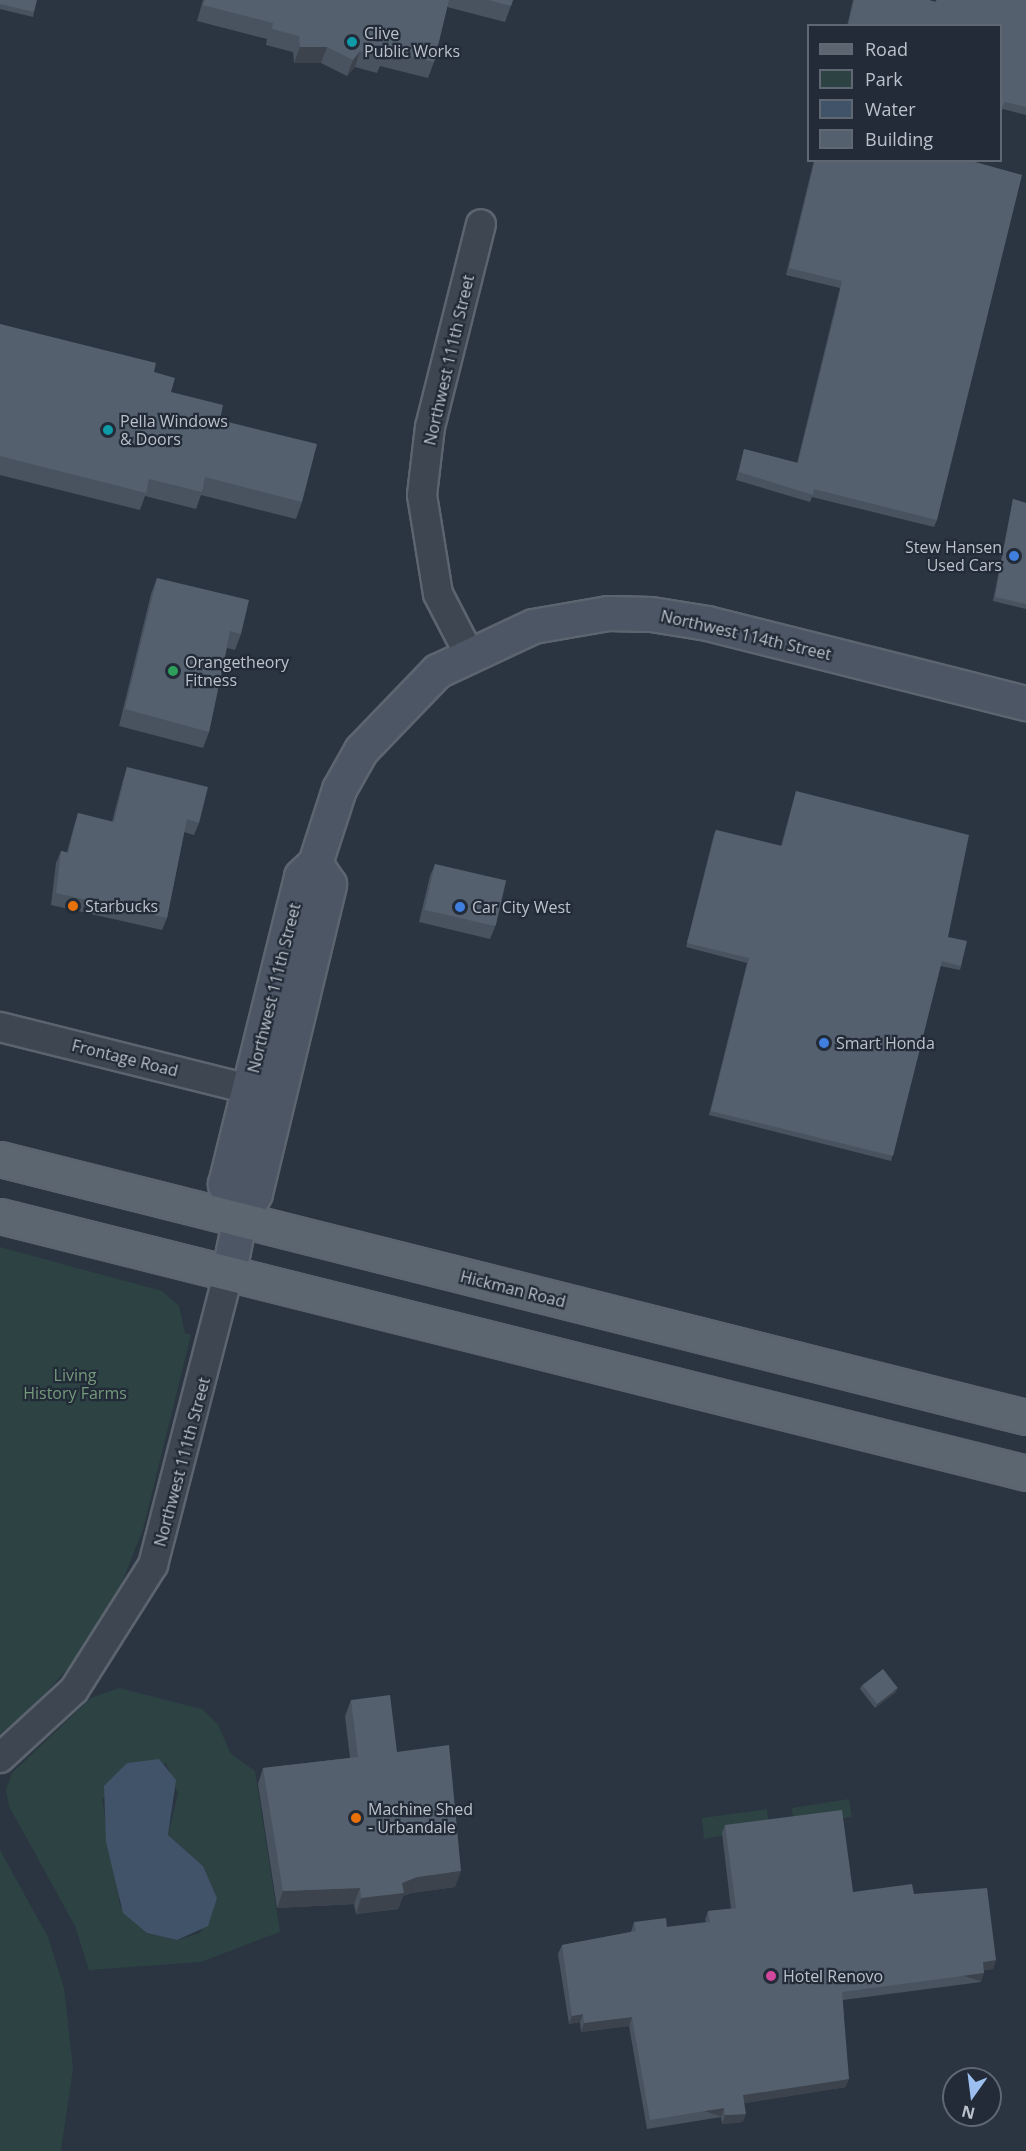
<!DOCTYPE html>
<style>
body{margin:0}
#map{position:relative;width:1026px;height:2151px;overflow:hidden;background:#2a3541;font-family:"Open Sans",sans-serif}
div>[style]{position:absolute}
[style*='--x']{left:calc(var(--x)*1px);top:calc(var(--y)*1px);width:calc(var(--w)*1px);rotate:calc(var(--a)*1deg)}
.green>*{inset:0;background:#2d4243;transform-origin:0 0}
.water>*{inset:0;background:#415368}
.roads{filter:drop-shadow(2px 0 #5c646f) drop-shadow(-2px 0 #5c646f) drop-shadow(0 2px #5c646f) drop-shadow(0 -2px #5c646f)}
.street>*{height:28px;margin:-14px;padding:0 14px;transform-origin:14px;border-radius:14px;background:#3e4751}
.secondary>*{height:33px;margin:-16.5px;padding:0 16.5px;transform-origin:16.5px;border-radius:16.5px;background:#4c5664}
.primary>*{height:33px;margin:-16.5px;padding:0 16.5px;transform-origin:16.5px;border-radius:16.5px;background:#5c6671}
.wall>*{inset:0;background:#49535f}
.shaded-wall>*{inset:0;background:#3c434d;transform-origin:0 0}
.building>*{inset:0;background:#55606e;transform-origin:0 0}
.dots>*{width:16px;height:16px;translate:-50% -50%;box-sizing:border-box;border:3px solid #222b37;border-radius:50%}
span{translate:-50% -50%;white-space:nowrap;text-align:center;line-height:1.15;-webkit-text-stroke:4.5px #222b37;paint-order:stroke}
.poi-label{font-size:16px;color:#bbc2cb}
.left{translate:0 -50%;text-align:left}
.right{translate:-100% -50%;text-align:right}
.street-label{font-size:16px;color:#bbc2cb}
.park-label{font-size:16px;color:#749a7c}
.legend{position:absolute;left:807px;top:24px;width:195px;height:138px;box-sizing:border-box;background:#222b37;border:2px solid #5f6772;margin:0;padding:8px 10px;list-style:none;font-size:18px;color:#bbc2cb}
.legend li{display:flex;align-items:center;gap:12px;height:30px}
.legend b{width:30px;border:2px solid #5f6772}
.north{position:absolute;left:942px;top:2067px;width:60px;height:60px;box-sizing:border-box;background:#222b37;border:2px solid #5f6772;border-radius:50%;rotate:194deg;font-size:16px;font-weight:700;line-height:24px;text-align:center;color:#bbc2cb}
.north::after{content:'';display:block;margin:auto;width:21px;height:27px;background:#9cbfef;clip-path:polygon(50% 0,100% 100%,50% 72%,0 100%)}
</style>
<div id="map">
<div class="green">
<i style="clip-path:polygon(0 1247px,162px 1291px,179px 1306px,185px 1333px,191px 1335px,143px 1529px,120px 1588px,78px 1657px,37px 1703px,0 1734px)"></i>
<i style="clip-path:polygon(evenodd,119px 1688px,202px 1709px,218px 1725px,231px 1754px,255px 1771px,280px 1932px,201px 1962px,89px 1970px,75px 1926px,9px 1806px,6px 1790px,12px 1773px,91px 1698px,119px 1688px,166px 1763px,178px 1794px,168px 1835px,203px 1866px,217px 1898px,200px 1933px,177px 1940px,147px 1933px,120px 1906px,102px 1799px,166px 1763px)"></i>
<i style="left:849px;top:1799px;width:18px;height:58px;rotate:81deg"></i>
<i style="clip-path:polygon(767px 1809px,769px 1827px,704px 1839px,702px 1818px)"></i>
<i style="clip-path:polygon(0 1850px,48px 1937px,64px 1988px,73px 2068px,61px 2151px,0 2151px)"></i>
</div>
<div class="water">
<i style="clip-path:polygon(159px 1759px,176px 1780px,168px 1835px,203px 1866px,217px 1898px,208px 1926px,177px 1940px,147px 1933px,123px 1913px,106px 1842px,104px 1786px,127px 1763px)"></i>
</div>
<div class="roads">
<div class="street">
<i style="--x:468;--y:652;--w:65;--a:-117.3"></i>
<i style="--x:438;--y:594;--w:100;--a:-99.2"></i>
<i style="--x:422;--y:495;--w:68;--a:-83.3"></i>
<i style="--x:430;--y:427;--w:209;--a:-75.9"></i>
<i style="--x:0;--y:1027;--w:257;--a:14"></i>
<i style="--x:0;--y:1758;--w:100;--a:-42.6"></i>
<i style="--x:74;--y:1690;--w:148;--a:-57.7"></i>
<i style="--x:153;--y:1565;--w:304;--a:-75.5"></i>
</div>
<div class="secondary">
<i style="--x:239;--y:1221;--w:40;--a:-111"></i>
<i style="--x:225;--y:1184;--w:317;--a:-76.1"></i>
<i style="--x:301;--y:876;--w:19;--a:-43"></i>
<i style="--x:315;--y:863;--w:78;--a:-72"></i>
<i style="--x:339;--y:789;--w:45;--a:-60.6"></i>
<i style="--x:361;--y:750;--w:110;--a:-46.1"></i>
<i style="--x:437;--y:671;--w:106;--a:-25.1"></i>
<i style="--x:533;--y:626;--w:76;--a:-9.8"></i>
<i style="--x:608;--y:613;--w:43;--a:1.3"></i>
<i style="--x:651;--y:614;--w:57;--a:9.1"></i>
<i style="--x:707;--y:623;--w:329;--a:14.1"></i>
<i style="--x:229;--y:1271;--w:51;--a:-78.7"></i>
<i style="--x:239;--y:1221;--w:32;--a:-60"></i>
<i style="--x:255;--y:1193;--w:318;--a:-76.5"></i>
<i style="--x:329;--y:884;--w:25;--a:-124"></i>
</div>
<div class="primary">
<i style="--x:0;--y:1159;--w:1058;--a:14.12"></i>
<i style="--x:0;--y:1216;--w:1058;--a:14.06"></i>
</div>
</div>
<div class="wall">
<i style="clip-path:polygon(0 0,34px 12px,33px 17px,0 9px)"></i>
<i style="clip-path:polygon(203px 0,513px 0,505px 22px,447px 7px,434px 62px,428px 78px,380px 66px,377px 73px,355px 67px,347px 76px,321px 63px,294px 63px,293px 52px,266px 45px,267px 39px,197px 21px)"></i>
<i style="clip-path:polygon(853px 0,928px 0,935px 2px,936px 0,1026px 0,1026px 115px,1003px 109px,1000px 112px,1000px 26px,847px 26px)"></i>
<i style="clip-path:polygon(814px 160px,968px 160px,937px 520px,934px 527px,812px 497px,810px 502px,736px 480px,744px 449px,797px 463px,834px 312px,840px 288px,786px 275px)"></i>
<i style="clip-path:polygon(0 324px,154px 372px,171px 392px,220px 420px,302px 502px,296px 519px,201px 495px,196px 509px,145px 496px,140px 510px,0 475px)"></i>
<i style="clip-path:polygon(1013px 499px,1026px 503px,1026px 609px,993px 601px)"></i>
<i style="clip-path:polygon(157px 578px,241px 634px,235px 650px,227px 648px,209px 732px,203px 748px,119px 726px,151px 594px)"></i>
<i style="clip-path:polygon(127px 767px,199px 823px,194px 835px,184px 832px,167px 918px,162px 930px,51px 905px,56px 863px,61px 851px,67px 852px,74px 826px,78px 813px,112px 822px,123px 780px)"></i>
<i style="clip-path:polygon(796px 791px,948px 937px,961px 966px,960px 970px,940px 966px,891px 1161px,709px 1115px,747px 963px,686px 947px,714px 834px,716px 830px,781px 846px)"></i>
<i style="clip-path:polygon(435px 864px,495px 927px,490px 939px,419px 922px,430px 876px)"></i>
<i style="clip-path:polygon(862px 1685px,896px 1692px,875px 1708px,860px 1689px)"></i>
<i style="clip-path:polygon(351px 1700px,397px 1752px,455px 1887px,411px 1893px,403px 1896px,398px 1909px,356px 1914px,354px 1904px,277px 1908px,258px 1784px,263px 1768px,350px 1758px,345px 1716px)"></i>
<i style="clip-path:polygon(725px 1825px,853px 1892px,914px 1894px,996px 1960px,993px 1969px,984px 1970px,981px 1982px,843px 2000px,846px 2087px,744px 2103px,743px 2122px,722px 2124px,721px 2117px,647px 2129px,629px 2026px,581px 2032px,580px 2022px,569px 2024px,558px 1954px,562px 1945px,631px 1932px,634px 1922px,667px 1927px,706px 1922px,705px 1920px,708px 1911px,731px 1909px,722px 1833px)"></i>
</div>
<div class="shaded-wall">
<i style="clip-path:polygon(300px 47px,327px 47px,321px 63px,294px 63px)"></i>
<i style="clip-path:polygon(360px 51px,355px 67px,347px 76px,353px 60px)"></i>
<i style="clip-path:polygon(898px 1688px,896px 1692px,875px 1708px,877px 1704px)"></i>
<i style="clip-path:polygon(461px 1871px,455px 1887px,411px 1893px,403px 1896px,398px 1909px,356px 1914px,361px 1898px,417px 1877px)"></i>
<i style="clip-path:polygon(360px 1888px,354px 1904px,277px 1908px,283px 1891px)"></i>
<i style="clip-path:polygon(996px 1960px,993px 1969px,980px 1970px,983px 1962px)"></i>
<i style="left:984px;top:1973px;width:9px;height:143px;rotate:108deg"></i>
<i style="clip-path:polygon(583px 2014px,580px 2022px,569px 2024px,572px 2016px)"></i>
<i style="clip-path:polygon(632px 2017px,629px 2026px,581px 2032px,584px 2023px)"></i>
<i style="clip-path:polygon(849px 2079px,846px 2087px,740px 2104px,743px 2095px)"></i>
<i style="left:724px;top:2108px;width:9px;height:75px;rotate:108deg"></i>
<i style="clip-path:polygon(746px 2114px,743px 2122px,722px 2124px,725px 2115px)"></i>
</div>
<div class="building">
<i style="clip-path:polygon(0 0,37px 0,34px 12px,0 4px)"></i>
<i style="clip-path:polygon(205px 0,449px 0,434px 62px,385px 50px,383px 57px,360px 51px,353px 60px,327px 47px,300px 47px,299px 36px,272px 29px,273px 23px,203px 5px)"></i>
<i style="clip-path:polygon(488px 0,513px 0,511px 6px)"></i>
<i style="clip-path:polygon(854px 0,929px 0,936px 2px,937px 0,1026px 0,1026px 107px,1005px 102px,1000px 109px,1000px 26px,848px 26px)"></i>
<i style="clip-path:polygon(815px 160px,968px 160px,1022px 175px,937px 520px,814px 489px,813px 495px,739px 472px,744px 449px,798px 463px,837px 305px,842px 281px,789px 268px)"></i>
<i style="clip-path:polygon(0 324px,156px 363px,154px 372px,175px 378px,171px 392px,223px 405px,220px 420px,317px 444px,302px 502px,205px 477px,202px 492px,149px 479px,146px 493px,0 456px)"></i>
<i style="clip-path:polygon(1013px 499px,1026px 503px,1026px 604px,995px 597px)"></i>
<i style="clip-path:polygon(157px 578px,249px 600px,241px 634px,230px 631px,209px 732px,125px 709px)"></i>
<i style="clip-path:polygon(127px 767px,208px 787px,199px 823px,187px 819px,167px 918px,56px 893px,61px 851px,68px 853px,78px 813px,114px 822px)"></i>
<i style="clip-path:polygon(796px 791px,969px 835px,948px 937px,967px 941px,961px 966px,942px 961px,893px 1156px,711px 1111px,749px 958px,687px 943px,716px 830px,782px 846px)"></i>
<i style="left:435px;top:864px;width:73px;height:47px;rotate:13deg"></i>
<i style="left:883px;top:1669px;width:24px;height:26px;rotate:52deg"></i>
<i style="clip-path:polygon(390px 1695px,397px 1752px,449px 1745px,461px 1871px,417px 1877px,402px 1883px,404px 1893px,361px 1898px,360px 1888px,283px 1891px,263px 1768px,358px 1757px,351px 1700px)"></i>
<i style="clip-path:polygon(842px 1810px,853px 1892px,912px 1884px,914px 1894px,987px 1888px,996px 1960px,983px 1962px,984px 1973px,842px 1992px,849px 2079px,743px 2095px,746px 2114px,725px 2115px,724px 2108px,650px 2120px,632px 2017px,584px 2023px,583px 2014px,572px 2016px,562px 1945px,636px 1931px,634px 1922px,666px 1918px,667px 1927px,710px 1922px,708px 1911px,736px 1908px,725px 1825px)"></i>
</div>
<div class="dots">
<i style="left:352px;top:42px;background:#0f9aa8"></i>
<i style="left:108px;top:430px;background:#0f9aa8"></i>
<i style="left:1014px;top:556px;background:#3f7fe0"></i>
<i style="left:173px;top:671px;background:#2e9e5b"></i>
<i style="left:73px;top:906px;background:#e8710a"></i>
<i style="left:460px;top:907px;background:#3f7fe0"></i>
<i style="left:824px;top:1043px;background:#3f7fe0"></i>
<i style="left:356px;top:1818px;background:#e8710a"></i>
<i style="left:771px;top:1976px;background:#d1479c"></i>
</div>
<div class="poi-label">
<span class="left" style="left:364px;top:42px">Clive<br>Public Works</span>
<span class="left" style="left:120px;top:430px">Pella Windows<br>&amp; Doors</span>
<span class="right" style="left:1002px;top:556px">Stew Hansen<br>Used Cars</span>
<span class="left" style="left:185px;top:671px">Orangetheory<br>Fitness</span>
<span class="left" style="left:85px;top:906px">Starbucks</span>
<span class="left" style="left:472px;top:907px">Car City West</span>
<span class="left" style="left:836px;top:1043px">Smart Honda</span>
<span class="left" style="left:368px;top:1818px">Machine Shed<br>- Urbandale</span>
<span class="left" style="left:783px;top:1976px">Hotel Renovo</span>
</div>
<div class="street-label">
<span style="left:449px;top:360px;rotate:-77deg">Northwest 111th Street</span>
<span style="left:746px;top:635px;rotate:13deg">Northwest 114th Street</span>
<span style="left:274px;top:988px;rotate:-76deg">Northwest 111th Street</span>
<span style="left:125px;top:1058px;rotate:14deg">Frontage Road</span>
<span style="left:513px;top:1289px;rotate:14deg">Hickman Road</span>
<span style="left:182px;top:1462px;rotate:-75deg">Northwest 111th Street</span>
</div>
<div class="park-label">
<span style="left:75px;top:1384px">Living<br>History Farms</span>
</div>
<ul class="legend">
<li><b style="height:8px;background:#5c6671"></b>Road</li>
<li><b style="height:16px;background:#2d4243"></b>Park</li>
<li><b style="height:16px;background:#415368"></b>Water</li>
<li><b style="height:16px;background:#55606e"></b>Building</li>
</ul>
<div class="north">N</div>
</div>
